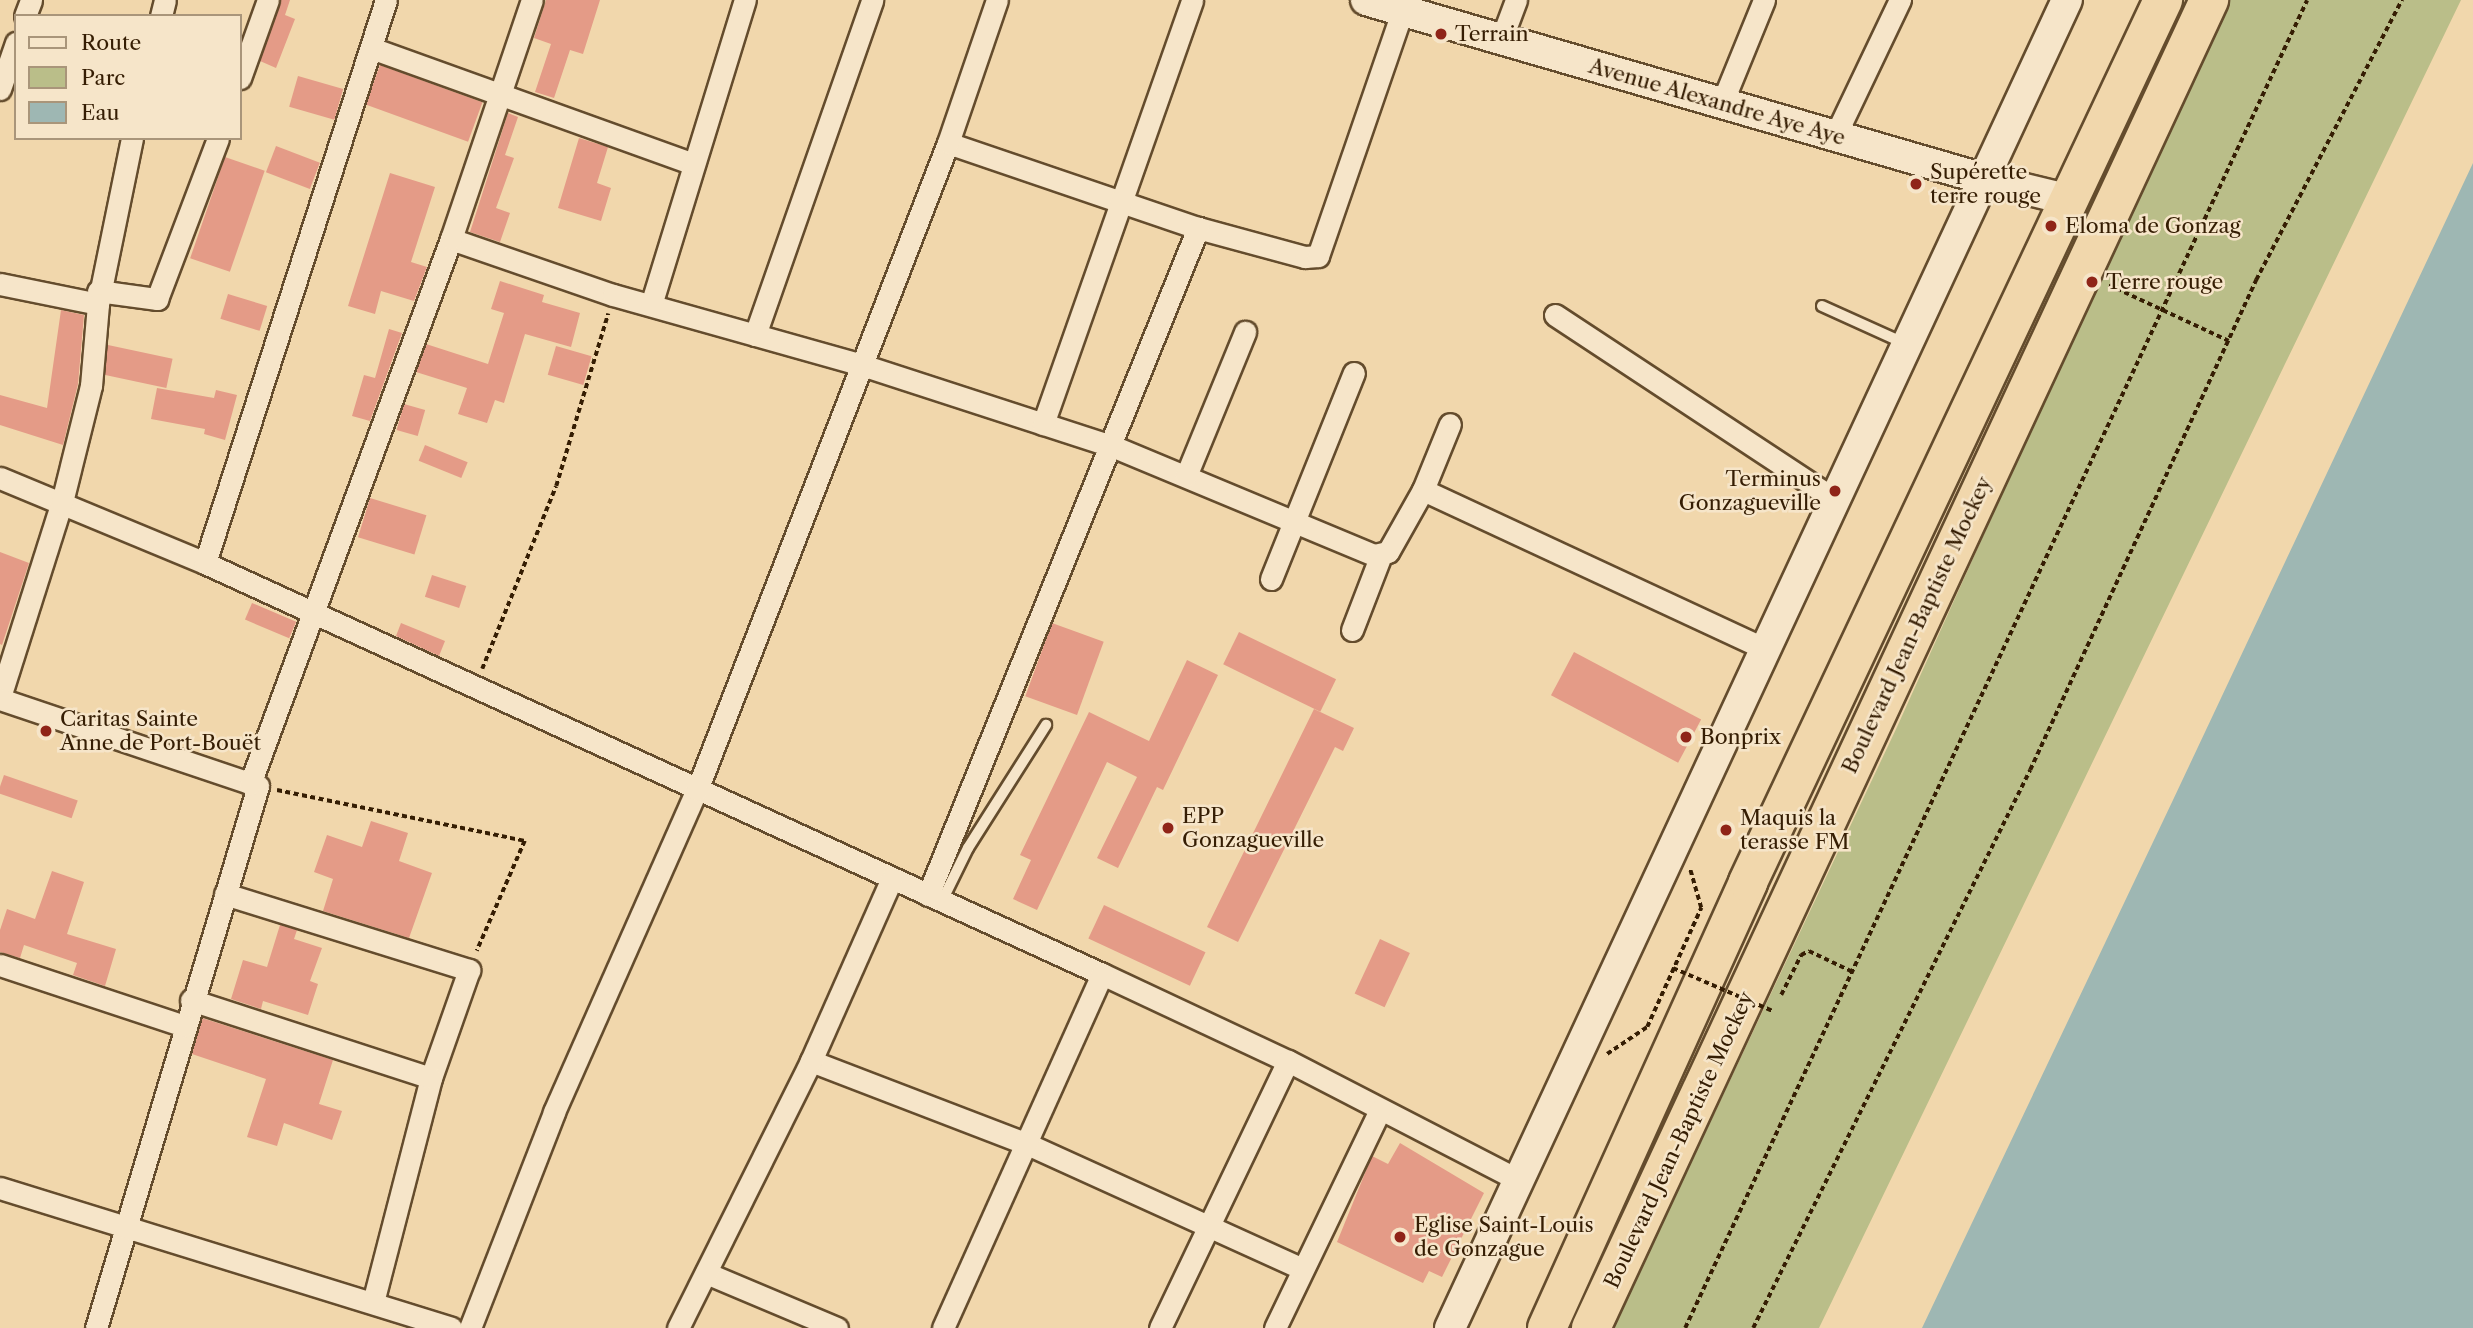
<!DOCTYPE html>
<meta charset="utf-8">
<style>
body{margin:0}
#map{position:relative;width:2473px;height:1328px;overflow:hidden;background:#f1d7ac;font-family:"Libre Caslon Text",serif}
div>[style]{position:absolute}
[style*='--x']{left:calc(var(--x)*1px);top:calc(var(--y)*1px);width:calc(var(--w)*1px);rotate:calc(var(--a)*1deg)}
.green>*{inset:0;background:#babe89}
.water>*{inset:0;background:#9eb7b3}
.building>*{inset:0;background:#e49b87;transform-origin:0 0}
.path>*{height:3.5px;margin-top:-1.75px;transform-origin:0;background:repeating-linear-gradient(90deg,#351d03 0 5px,transparent 0 8.5px)}
.roads{filter:drop-shadow(2px 0 #644c2d) drop-shadow(-2px 0 #644c2d) drop-shadow(0 2px #644c2d) drop-shadow(0 -2px #644c2d)}
.lane>*{height:10px;margin:-5px;padding:0 5px;transform-origin:5px;border-radius:5px;background:#f6e5c9}
.street>*{height:21px;margin:-10.5px;padding:0 10.5px;transform-origin:10.5px;border-radius:10.5px;background:#f6e5c9}
.secondary>*{height:30px;margin:-15px;padding:0 15px;transform-origin:15px;border-radius:15px;background:#f6e5c9}
.highway>*{height:38px;margin:-19px;padding:0 19px;transform-origin:19px;border-radius:19px;background:#f1d7ac}
.path-bridge>*{height:3.5px;margin-top:-1.75px;transform-origin:0;background:repeating-linear-gradient(90deg,#351d03 0 5px,transparent 0 8.5px)}
.dots>*{width:19px;height:19px;translate:-50% -50%;box-sizing:border-box;border:4px solid #f6e5c9;border-radius:50%}
span{translate:-50% -50%;white-space:nowrap;text-align:center;line-height:1.15;-webkit-text-stroke:5px #f6e5c9;paint-order:stroke}
.poi-label{font-size:21px;color:#351d03}
.left{translate:0 -50%;text-align:left}
.right{translate:-100% -50%;text-align:right}
.street-label{font-size:21px;color:#351d03}
.legend{position:absolute;left:14px;top:14px;width:228px;height:126px;box-sizing:border-box;background:#f6e5c9;border:2px solid #a9957a;margin:0;padding:9px 12px;list-style:none;font-size:21px;color:#351d03}
.legend li{display:flex;align-items:center;gap:14px;height:35px}
.legend b{width:35px;border:2px solid #a9957a}
</style>
<div id="map">
<div class="green">
<i style="clip-path:polygon(2225px 0,2461px 0,1819px 1328px,1613px 1328px,1897px 727px)"></i>
</div>
<div class="water">
<i style="clip-path:polygon(2473px 163px,2473px 1328px,1922px 1328px,2173px 800px)"></i>
</div>
<div class="building">
<i style="clip-path:polygon(281px 0,290px 0,285px 15px,295px 19px,276px 68px,260px 61px)"></i>
<i style="clip-path:polygon(546px 0,600px 0,583px 54px,570px 50px,554px 98px,535px 92px,551px 44px,534px 38px)"></i>
<i style="left:380px;top:65px;width:109px;height:42px;rotate:20deg"></i>
<i style="left:298px;top:76px;width:47px;height:32px;rotate:16deg"></i>
<i style="clip-path:polygon(508px 113px,518px 117px,505px 155px,514px 158px,496px 208px,510px 213px,500px 242px,470px 232px)"></i>
<i style="clip-path:polygon(579px 138px,608px 147px,597px 183px,611px 188px,601px 221px,558px 208px)"></i>
<i style="left:276px;top:146px;width:47px;height:28px;rotate:21deg"></i>
<i style="left:225px;top:157px;width:42px;height:107px;rotate:19deg"></i>
<i style="clip-path:polygon(390px 173px,435px 187px,411px 262px,427px 267px,414px 301px,381px 291px,375px 314px,348px 306px)"></i>
<i style="clip-path:polygon(500px 281px,544px 295px,542px 302px,580px 313px,571px 347px,525px 334px,504px 403px,495px 400px,487px 423px,458px 414px,467px 388px,416px 372px,426px 344px,488px 364px,504px 313px,491px 309px)"></i>
<i style="left:228px;top:294px;width:41px;height:26px;rotate:17deg"></i>
<i style="clip-path:polygon(61px 310px,84px 315px,78px 384px,63px 445px,0 425px,0 395px,47px 408px)"></i>
<i style="clip-path:polygon(389px 329px,402px 333px,370px 421px,352px 416px,364px 375px,375px 378px)"></i>
<i style="left:108px;top:345px;width:66px;height:30px;rotate:12deg"></i>
<i style="left:556px;top:346px;width:37px;height:30px;rotate:16deg"></i>
<i style="clip-path:polygon(157px 388px,214px 398px,216px 390px,237px 395px,225px 440px,204px 434px,205px 429px,151px 419px)"></i>
<i style="left:404px;top:404px;width:22px;height:27px;rotate:16deg"></i>
<i style="left:425px;top:445px;width:46px;height:17px;rotate:22deg"></i>
<i style="left:370px;top:498px;width:59px;height:41px;rotate:17deg"></i>
<i style="clip-path:polygon(0 552px,29px 563px,2px 645px,0 644px)"></i>
<i style="left:432px;top:575px;width:36px;height:23px;rotate:18deg"></i>
<i style="left:252px;top:603px;width:48px;height:18px;rotate:23deg"></i>
<i style="clip-path:polygon(401px 623px,445px 641px,439px 656px,396px 636px)"></i>
<i style="left:1052px;top:623px;width:55px;height:78px;rotate:20deg"></i>
<i style="left:1239px;top:632px;width:108px;height:36px;rotate:26deg"></i>
<i style="left:1574px;top:652px;width:144px;height:49px;rotate:28deg"></i>
<i style="clip-path:polygon(1187px 660px,1218px 675px,1163px 790px,1157px 787px,1118px 868px,1097px 858px,1137px 777px,1107px 762px,1037px 910px,1013px 899px,1031px 860px,1020px 855px,1089px 712px,1149px 741px)"></i>
<i style="clip-path:polygon(1314px 709px,1354px 728px,1343px 751px,1335px 747px,1238px 942px,1207px 927px)"></i>
<i style="left:4px;top:775px;width:78px;height:19px;rotate:19deg"></i>
<i style="clip-path:polygon(371px 821px,408px 833px,399px 861px,432px 873px,409px 938px,323px 911px,333px 879px,314px 872px,327px 835px,362px 847px)"></i>
<i style="clip-path:polygon(52px 871px,84px 882px,67px 934px,116px 949px,105px 986px,73px 975px,77px 963px,24px 945px,20px 958px,0 952px,0 930px,7px 909px,35px 919px)"></i>
<i style="left:1104px;top:905px;width:112px;height:37px;rotate:25deg"></i>
<i style="clip-path:polygon(280px 925px,297px 930px,294px 939px,322px 948px,310px 981px,318px 984px,308px 1015px,263px 1001px,261px 1009px,231px 999px,243px 960px,267px 967px)"></i>
<i style="left:1380px;top:939px;width:33px;height:60px;rotate:25deg"></i>
<i style="clip-path:polygon(202px 1018px,333px 1060px,319px 1104px,342px 1111px,332px 1140px,284px 1123px,277px 1146px,247px 1137px,266px 1079px,192px 1054px)"></i>
<i style="clip-path:polygon(1400px 1143px,1484px 1193px,1442px 1277px,1429px 1271px,1423px 1283px,1337px 1242px,1372px 1156px,1388px 1164px)"></i>
</div>
<div class="path">
<i style="--x:2109;--y:285;--w:132;--a:25"></i>
<i style="--x:482;--y:669;--w:197;--a:-68"></i>
<i style="--x:556;--y:486;--w:180;--a:-73.2"></i>
<i style="--x:277;--y:790;--w:253;--a:11.6"></i>
<i style="--x:525;--y:841;--w:120;--a:113.6"></i>
<i style="--x:1781;--y:995;--w:45;--a:-63.4"></i>
<i style="--x:1801;--y:955;--w:9;--a:-27"></i>
<i style="--x:1809;--y:951;--w:47;--a:25.5"></i>
<i style="--x:1607;--y:1054;--w:48;--a:-34"></i>
<i style="--x:1647;--y:1027;--w:131;--a:-65.6"></i>
<i style="--x:1701;--y:908;--w:40;--a:-106"></i>
<i style="--x:1685;--y:1328;--w:1466;--a:-64.9"></i>
<i style="--x:1753;--y:1328;--w:623;--a:-63.6"></i>
<i style="--x:2030;--y:770;--w:540;--a:-65.24"></i>
<i style="--x:2256;--y:280;--w:316;--a:-62.5"></i>
</div>
<div class="roads">
<div class="lane">
<i style="--x:1822;--y:306;--w:92;--a:24.3"></i>
<i style="--x:942;--y:901;--w:59;--a:-63.9"></i>
<i style="--x:968;--y:848;--w:146;--a:-57.6"></i>
</div>
<div class="street">
<i style="--x:25;--y:16;--w:17;--a:-69"></i>
<i style="--x:161;--y:16;--w:16;--a:-76"></i>
<i style="--x:1501;--y:40;--w:43;--a:-69.4"></i>
<i style="--x:371;--y:48;--w:343;--a:19.8"></i>
<i style="--x:240;--y:78;--w:83;--a:-70.3"></i>
<i style="--x:0;--y:89;--w:49;--a:-70.8"></i>
<i style="--x:1722;--y:103;--w:111;--a:-67.8"></i>
<i style="--x:1835;--y:136;--w:151;--a:-64.5"></i>
<i style="--x:948;--y:143;--w:264;--a:18.8"></i>
<i style="--x:1198;--y:228;--w:111;--a:15.2"></i>
<i style="--x:1305;--y:257;--w:13;--a:-4"></i>
<i style="--x:1318;--y:256;--w:271;--a:-71"></i>
<i style="--x:451;--y:239;--w:171;--a:19.1"></i>
<i style="--x:613;--y:295;--w:259;--a:15.7"></i>
<i style="--x:862;--y:365;--w:263;--a:18"></i>
<i style="--x:1112;--y:446;--w:284;--a:22.6"></i>
<i style="--x:1374;--y:555;--w:14;--a:-12"></i>
<i style="--x:1388;--y:552;--w:71;--a:-60.6"></i>
<i style="--x:1423;--y:490;--w:71;--a:-67.8"></i>
<i style="--x:0;--y:284;--w:100;--a:11.5"></i>
<i style="--x:98;--y:304;--w:169;--a:-78.4"></i>
<i style="--x:98;--y:291;--w:60;--a:7.7"></i>
<i style="--x:157;--y:299;--w:172;--a:-69.2"></i>
<i style="--x:651;--y:305;--w:319;--a:-72.9"></i>
<i style="--x:1555;--y:315;--w:334;--a:33.4"></i>
<i style="--x:755;--y:335;--w:355;--a:-70.7"></i>
<i style="--x:1043;--y:424;--w:449;--a:-70.6"></i>
<i style="--x:1186;--y:476;--w:156;--a:-67.7"></i>
<i style="--x:0;--y:478;--w:222;--a:22.5"></i>
<i style="--x:205;--y:563;--w:987;--a:24.62"></i>
<i style="--x:1102;--y:974;--w:205;--a:25.1"></i>
<i style="--x:1288;--y:1061;--w:260;--a:27.3"></i>
<i style="--x:1423;--y:490;--w:377;--a:24.9"></i>
<i style="--x:205;--y:563;--w:591;--a:-72.18"></i>
<i style="--x:1271;--y:579;--w:222;--a:-68.1"></i>
<i style="--x:1352;--y:630;--w:80;--a:-68.9"></i>
<i style="--x:0;--y:697;--w:205;--a:-72.4"></i>
<i style="--x:62;--y:502;--w:120;--a:-76"></i>
<i style="--x:91;--y:386;--w:82;--a:-85.1"></i>
<i style="--x:0;--y:699;--w:272;--a:18.6"></i>
<i style="--x:258;--y:786;--w:566;--a:106.64"></i>
<i style="--x:250;--y:784;--w:581;--a:-69.76"></i>
<i style="--x:451;--y:239;--w:252;--a:-71.3"></i>
<i style="--x:225;--y:894;--w:256;--a:17.3"></i>
<i style="--x:469;--y:970;--w:114;--a:109.4"></i>
<i style="--x:431;--y:1078;--w:231;--a:104.5"></i>
<i style="--x:928;--y:895;--w:720;--a:-67.96"></i>
<i style="--x:0;--y:965;--w:194;--a:18.3"></i>
<i style="--x:191;--y:1000;--w:252;--a:18"></i>
<i style="--x:811;--y:1061;--w:229;--a:21"></i>
<i style="--x:1025;--y:1143;--w:305;--a:24.4"></i>
<i style="--x:0;--y:1188;--w:472;--a:17.2"></i>
<i style="--x:706;--y:1273;--w:142;--a:22.8"></i>
<i style="--x:470;--y:1328;--w:232;--a:-68.7"></i>
<i style="--x:554;--y:1112;--w:352;--a:-66.1"></i>
<i style="--x:697;--y:790;--w:694;--a:-68.8"></i>
<i style="--x:948;--y:143;--w:151;--a:-71.1"></i>
<i style="--x:678;--y:1328;--w:298;--a:-63.5"></i>
<i style="--x:811;--y:1061;--w:200;--a:-66.1"></i>
<i style="--x:943;--y:1328;--w:388;--a:-65.8"></i>
<i style="--x:1160;--y:1328;--w:296;--a:-64.4"></i>
<i style="--x:1275;--y:1328;--w:242;--a:-64.3"></i>
</div>
<div class="secondary">
<i style="--x:1366;--y:0;--w:643;--a:16.15"></i>
<i style="--x:1984;--y:179;--w:89;--a:13.7"></i>
<i style="--x:1450;--y:1328;--w:1464;--a:-65.08"></i>
</div>
<div class="highway">
<i style="--x:1547;--y:1328;--w:489;--a:-65.7"></i>
<i style="--x:1748;--y:882;--w:975;--a:-64.8"></i>
<i style="--x:1591;--y:1328;--w:1465;--a:-65.04"></i>
</div>
</div>
<div class="path-bridge">
<i style="--x:1673;--y:968;--w:109;--a:23.3"></i>
</div>
<div class="dots">
<i style="left:1441px;top:34px;background:#8f2418"></i>
<i style="left:1916px;top:184px;background:#8f2418"></i>
<i style="left:2051px;top:226px;background:#8f2418"></i>
<i style="left:2092px;top:282px;background:#8f2418"></i>
<i style="left:1835px;top:491px;background:#8f2418"></i>
<i style="left:46px;top:731px;background:#8f2418"></i>
<i style="left:1686px;top:737px;background:#8f2418"></i>
<i style="left:1168px;top:828px;background:#8f2418"></i>
<i style="left:1726px;top:830px;background:#8f2418"></i>
<i style="left:1400px;top:1237px;background:#8f2418"></i>
</div>
<div class="poi-label">
<span class="left" style="left:1455px;top:34px">Terrain</span>
<span class="left" style="left:1930px;top:184px">Supérette<br>terre rouge</span>
<span class="left" style="left:2065px;top:226px">Eloma de Gonzag</span>
<span class="left" style="left:2106px;top:282px">Terre rouge</span>
<span class="right" style="left:1821px;top:491px">Terminus<br>Gonzagueville</span>
<span class="left" style="left:60px;top:731px">Caritas Sainte<br>Anne de Port-Bouët</span>
<span class="left" style="left:1700px;top:737px">Bonprix</span>
<span class="left" style="left:1182px;top:828px">EPP<br>Gonzagueville</span>
<span class="left" style="left:1740px;top:830px">Maquis la<br>terasse FM</span>
<span class="left" style="left:1414px;top:1237px">Eglise Saint-Louis<br>de Gonzague</span>
</div>
<div class="street-label">
<span style="left:1717px;top:102px;rotate:16deg">Avenue Alexandre Aye Aye</span>
<span style="left:1917px;top:625px;rotate:-65deg">Boulevard Jean-Baptiste Mockey</span>
<span style="left:1679px;top:1140px;rotate:-65deg">Boulevard Jean-Baptiste Mockey</span>
</div>
<ul class="legend">
<li><b style="height:9px;background:#f6e5c9"></b>Route</li>
<li><b style="height:19px;background:#babe89"></b>Parc</li>
<li><b style="height:19px;background:#9eb7b3"></b>Eau</li>
</ul>
</div>
